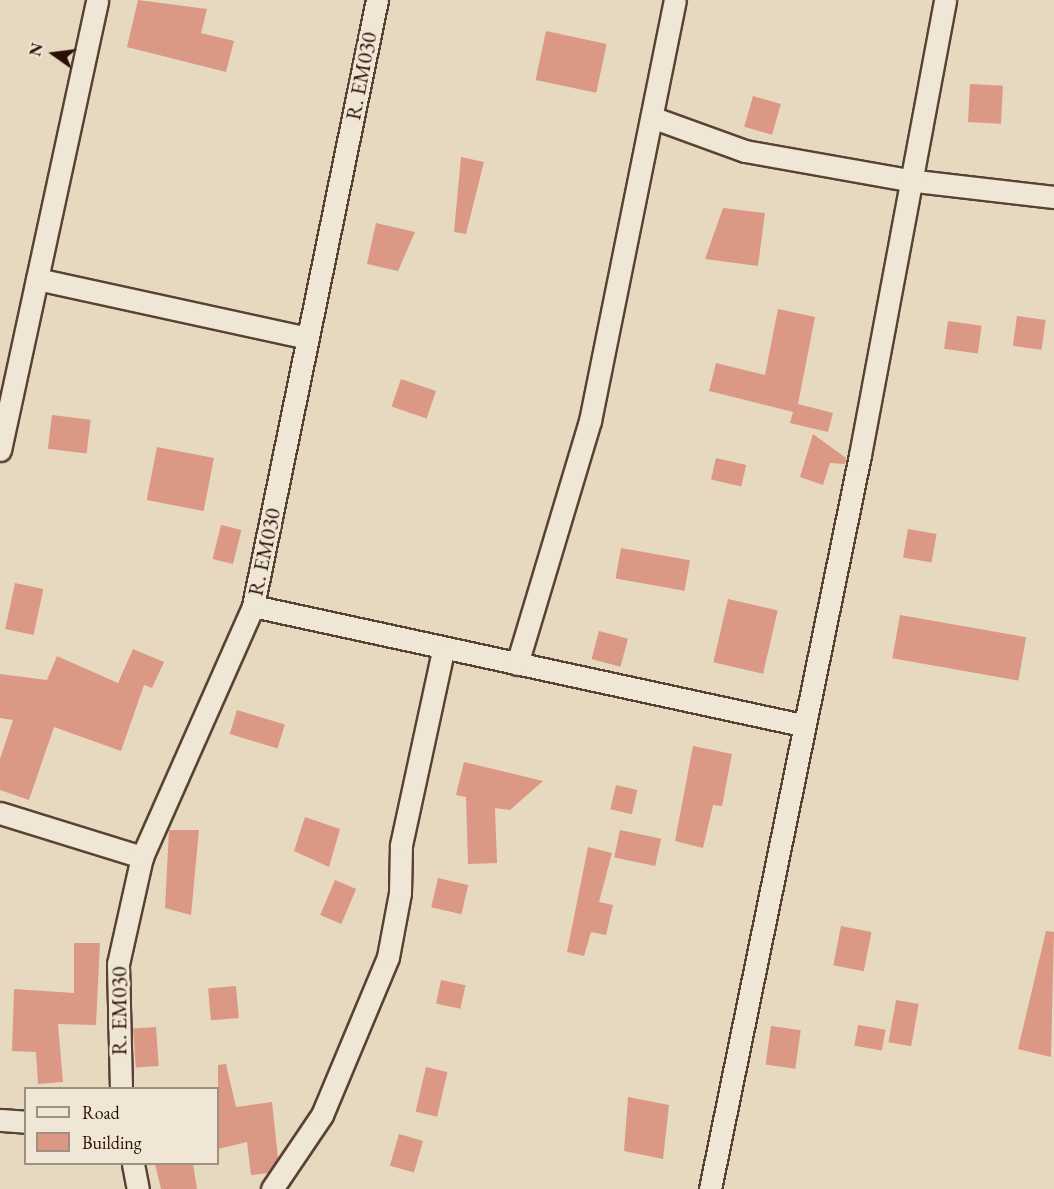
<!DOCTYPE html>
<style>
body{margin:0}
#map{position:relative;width:1054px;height:1189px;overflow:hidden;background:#e7d9bf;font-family:"EB Garamond",serif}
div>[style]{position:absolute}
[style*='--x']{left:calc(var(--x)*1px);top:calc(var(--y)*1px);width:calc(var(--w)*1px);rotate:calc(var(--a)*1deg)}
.building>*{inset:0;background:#db9885;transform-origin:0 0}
.roads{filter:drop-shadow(2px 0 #594233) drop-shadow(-2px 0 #594233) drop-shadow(0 2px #594233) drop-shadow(0 -2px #594233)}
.street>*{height:21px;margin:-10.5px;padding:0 10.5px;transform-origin:10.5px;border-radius:10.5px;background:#efe6d5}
span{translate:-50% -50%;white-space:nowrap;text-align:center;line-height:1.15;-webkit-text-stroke:6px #efe6d5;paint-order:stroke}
.street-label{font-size:22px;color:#2a0f04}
.legend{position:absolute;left:24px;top:1087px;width:195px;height:78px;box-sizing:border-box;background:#efe6d5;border:2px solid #a09081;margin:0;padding:8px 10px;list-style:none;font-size:18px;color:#2a0f04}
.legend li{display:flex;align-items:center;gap:12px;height:30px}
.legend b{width:30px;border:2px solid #a09081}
.north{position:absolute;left:24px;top:24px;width:60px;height:60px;-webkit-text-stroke:4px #efe6d5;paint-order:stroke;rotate:284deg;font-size:16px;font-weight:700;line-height:24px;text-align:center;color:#2a0f04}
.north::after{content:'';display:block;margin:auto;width:21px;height:27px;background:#2a0f04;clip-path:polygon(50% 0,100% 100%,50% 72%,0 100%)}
</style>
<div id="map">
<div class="building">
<i style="clip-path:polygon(138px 0,207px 9px,201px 33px,234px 41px,226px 72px,127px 47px)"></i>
<i style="left:546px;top:31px;width:62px;height:50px;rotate:12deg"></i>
<i style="left:970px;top:84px;width:33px;height:38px;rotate:3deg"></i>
<i style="left:753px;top:96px;width:29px;height:32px;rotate:16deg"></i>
<i style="clip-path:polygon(461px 157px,484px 162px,466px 234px,454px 232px)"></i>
<i style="clip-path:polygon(723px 208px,765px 213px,758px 266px,705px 259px)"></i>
<i style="clip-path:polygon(376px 223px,415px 232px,398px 271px,367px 264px)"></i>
<i style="clip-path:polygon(778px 309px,815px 317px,798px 404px,833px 413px,828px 432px,790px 423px,793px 412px,709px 391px,716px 363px,765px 375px)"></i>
<i style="left:1017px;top:316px;width:29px;height:30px;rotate:8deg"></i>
<i style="left:948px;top:321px;width:34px;height:28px;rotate:8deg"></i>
<i style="left:401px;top:379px;width:37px;height:29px;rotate:19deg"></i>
<i style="left:52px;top:415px;width:39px;height:34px;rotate:7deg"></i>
<i style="clip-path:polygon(813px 434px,846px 458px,845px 464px,830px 463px,823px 485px,800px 477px)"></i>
<i style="left:157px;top:447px;width:58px;height:54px;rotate:11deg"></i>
<i style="left:716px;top:458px;width:31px;height:22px;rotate:13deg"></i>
<i style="left:221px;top:525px;width:21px;height:35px;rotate:14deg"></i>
<i style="left:908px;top:529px;width:29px;height:29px;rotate:10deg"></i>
<i style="left:621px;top:548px;width:70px;height:31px;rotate:10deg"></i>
<i style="left:15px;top:583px;width:29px;height:47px;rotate:12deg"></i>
<i style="left:728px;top:599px;width:51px;height:65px;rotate:13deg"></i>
<i style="left:900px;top:615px;width:128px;height:44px;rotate:10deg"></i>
<i style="left:599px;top:631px;width:30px;height:29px;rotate:15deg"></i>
<i style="clip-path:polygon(133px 649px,164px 662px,152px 688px,144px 685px,121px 751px,54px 727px,29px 800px,0 790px,0 759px,13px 720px,0 718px,0 674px,47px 680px,57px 656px,118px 683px)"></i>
<i style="left:237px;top:710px;width:50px;height:25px;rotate:17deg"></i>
<i style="clip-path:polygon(693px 746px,732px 754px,722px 806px,713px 805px,703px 848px,675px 841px)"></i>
<i style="clip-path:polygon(464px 762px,543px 781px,510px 810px,495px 808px,497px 863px,468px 864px,466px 797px,456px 795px)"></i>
<i style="left:616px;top:785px;width:22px;height:25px;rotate:13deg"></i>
<i style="clip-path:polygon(305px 817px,340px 829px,329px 867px,294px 851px)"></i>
<i style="clip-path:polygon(169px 830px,199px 830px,191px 915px,165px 908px)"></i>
<i style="left:620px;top:830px;width:42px;height:28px;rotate:12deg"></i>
<i style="clip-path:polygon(588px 847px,612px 853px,599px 902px,613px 905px,606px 935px,591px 932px,584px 956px,567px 952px)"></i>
<i style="left:438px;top:878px;width:31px;height:30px;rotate:13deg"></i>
<i style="left:335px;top:880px;width:23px;height:38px;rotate:23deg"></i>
<i style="left:841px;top:926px;width:31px;height:40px;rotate:11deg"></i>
<i style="clip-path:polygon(1046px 931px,1054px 932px,1051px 1057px,1018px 1049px)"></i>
<i style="clip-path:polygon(74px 943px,100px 943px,96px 1025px,58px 1024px,63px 1082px,38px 1084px,36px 1052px,12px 1051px,14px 989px,74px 993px)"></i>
<i style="left:441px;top:980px;width:25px;height:24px;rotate:12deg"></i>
<i style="left:236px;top:986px;width:32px;height:28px;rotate:85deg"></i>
<i style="left:896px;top:1000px;width:23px;height:43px;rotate:10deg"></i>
<i style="left:858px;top:1025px;width:28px;height:21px;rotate:10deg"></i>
<i style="left:771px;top:1026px;width:30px;height:39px;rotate:8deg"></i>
<i style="left:156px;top:1027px;width:39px;height:23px;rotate:86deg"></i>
<i style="clip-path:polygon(226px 1064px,236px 1107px,272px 1102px,278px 1158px,268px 1173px,251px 1175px,247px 1142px,218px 1149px,218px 1065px)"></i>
<i style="left:426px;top:1067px;width:22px;height:46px;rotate:13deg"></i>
<i style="clip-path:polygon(628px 1097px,669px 1105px,663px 1159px,624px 1151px)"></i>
<i style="left:399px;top:1134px;width:25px;height:33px;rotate:16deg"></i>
<i style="clip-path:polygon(155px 1164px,193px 1164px,197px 1189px,161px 1189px)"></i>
</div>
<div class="roads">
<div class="street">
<i style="--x:654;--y:118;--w:97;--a:19.9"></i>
<i style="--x:745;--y:151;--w:165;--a:10.1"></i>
<i style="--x:907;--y:180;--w:148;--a:6.6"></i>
<i style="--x:37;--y:279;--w:277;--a:12.3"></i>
<i style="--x:0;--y:450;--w:460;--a:-77.8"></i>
<i style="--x:253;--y:606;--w:562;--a:12.23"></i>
<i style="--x:517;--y:664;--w:254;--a:-73.3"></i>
<i style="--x:590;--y:421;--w:429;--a:-78.6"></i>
<i style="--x:0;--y:813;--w:149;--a:17.2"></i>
<i style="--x:121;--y:1088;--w:124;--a:-91.4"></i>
<i style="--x:118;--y:964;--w:110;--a:-77.4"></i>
<i style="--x:142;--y:857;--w:274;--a:-66.1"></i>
<i style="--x:253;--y:606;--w:619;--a:-78.44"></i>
<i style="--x:0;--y:1120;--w:26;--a:4"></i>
<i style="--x:133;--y:1164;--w:25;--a:79"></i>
<i style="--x:272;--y:1189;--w:89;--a:-56"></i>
<i style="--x:322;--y:1115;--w:171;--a:-67.3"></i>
<i style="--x:388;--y:957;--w:65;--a:-79.4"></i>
<i style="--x:400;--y:893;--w:48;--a:-88.8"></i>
<i style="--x:401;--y:845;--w:199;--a:-77.8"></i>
<i style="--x:710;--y:1189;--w:749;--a:-78.45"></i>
<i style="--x:860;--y:455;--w:463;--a:-79.4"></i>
</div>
</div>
<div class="street-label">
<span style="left:361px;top:76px;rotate:-79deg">R. EM030</span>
<span style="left:264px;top:552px;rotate:-78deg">R. EM030</span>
<span style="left:119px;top:1011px;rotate:-90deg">R. EM030</span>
</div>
<ul class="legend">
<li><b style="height:8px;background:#efe6d5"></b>Road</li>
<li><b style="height:16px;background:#db9885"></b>Building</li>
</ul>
<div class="north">N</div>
</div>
